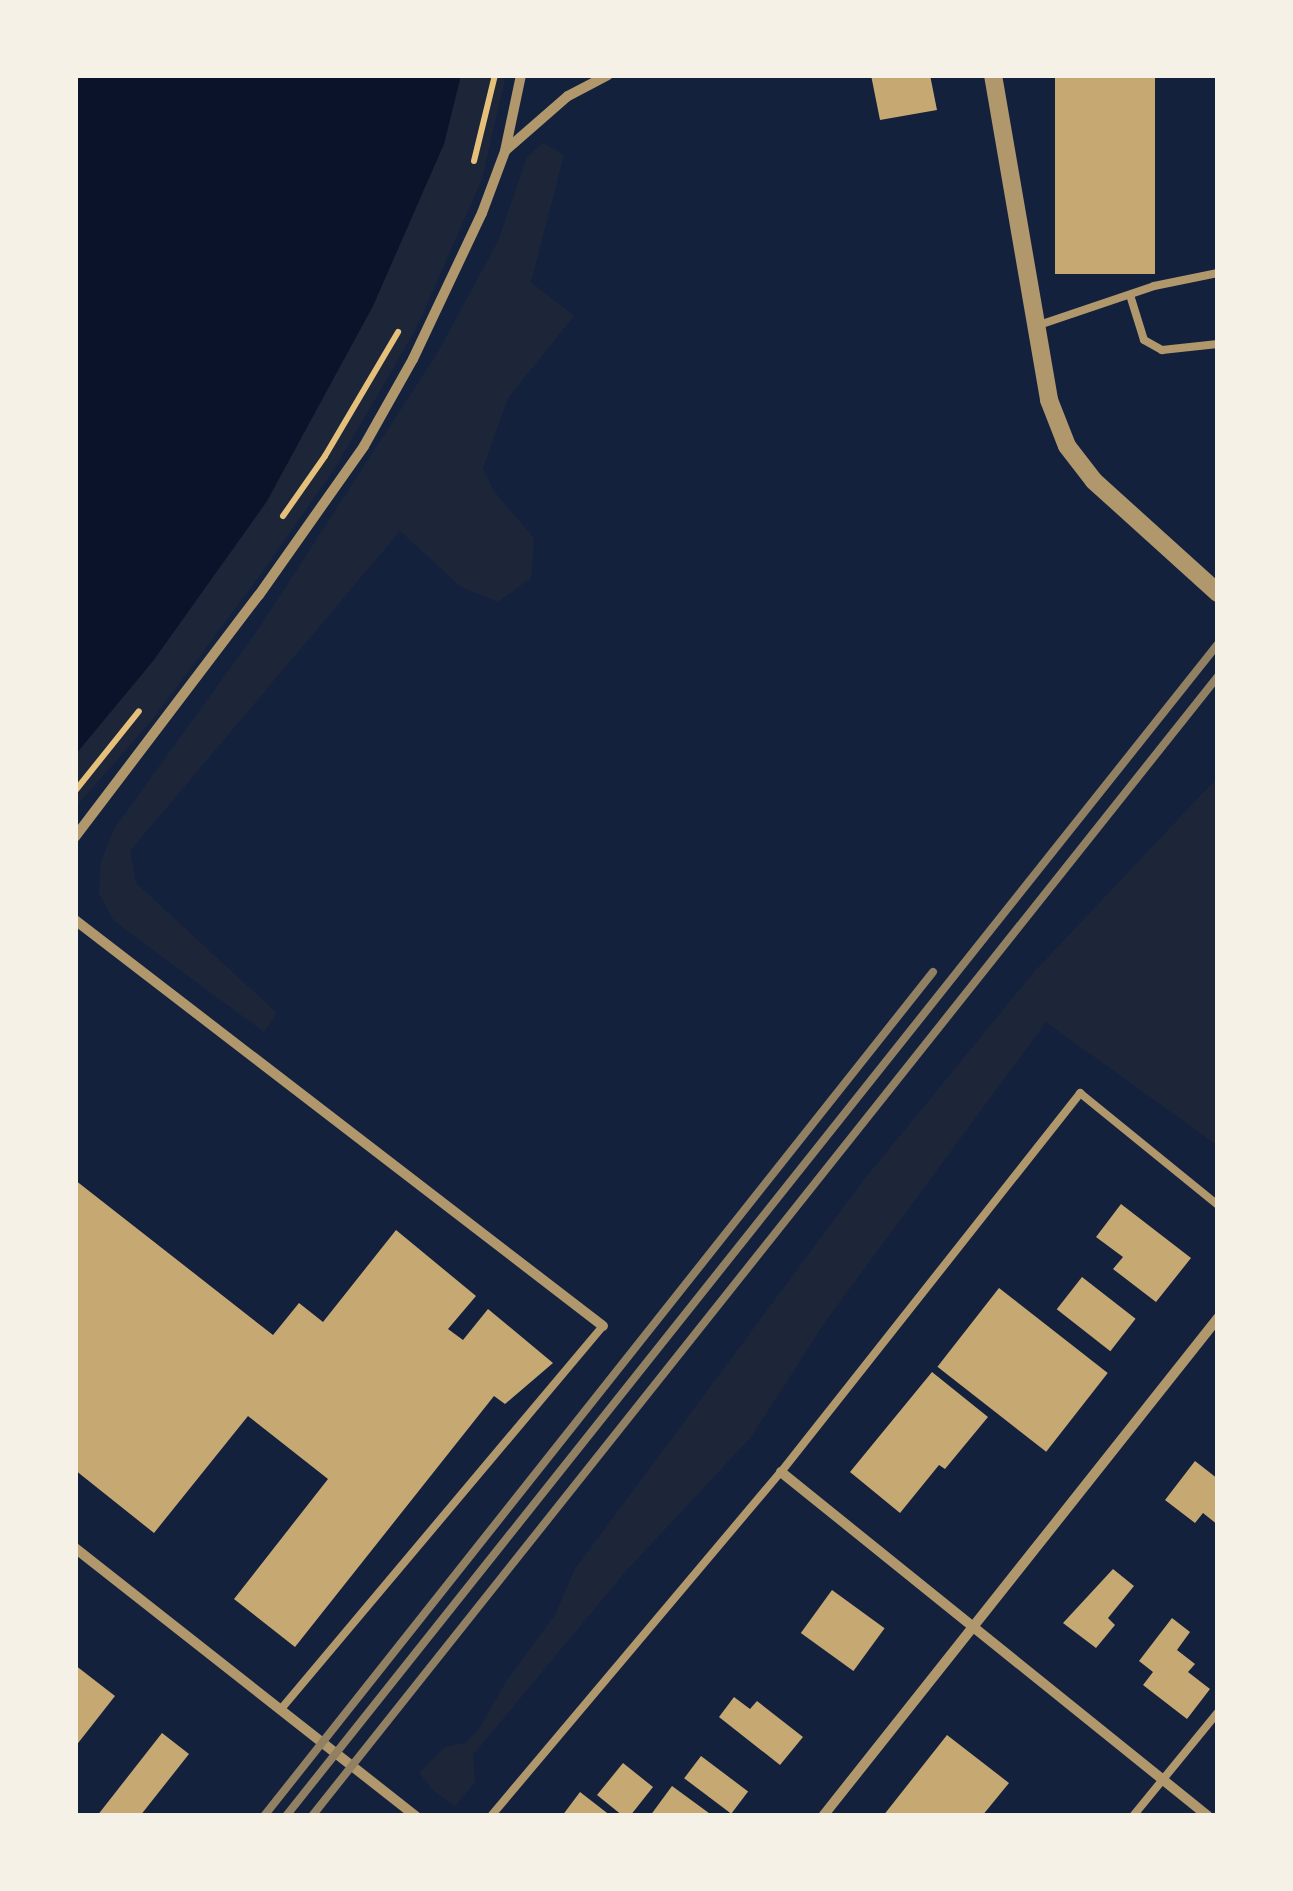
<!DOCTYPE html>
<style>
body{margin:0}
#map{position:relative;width:1293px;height:1891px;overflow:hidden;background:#14213d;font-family:Mulish,sans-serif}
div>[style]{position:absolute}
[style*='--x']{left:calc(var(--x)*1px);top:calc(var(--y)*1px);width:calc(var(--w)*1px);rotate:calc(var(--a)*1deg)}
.green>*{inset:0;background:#1d2539}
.water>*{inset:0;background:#0b132b}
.building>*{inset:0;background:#c6a872;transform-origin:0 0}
.path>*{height:6px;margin:-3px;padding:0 3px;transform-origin:3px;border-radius:3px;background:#e5c07b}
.service>*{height:8px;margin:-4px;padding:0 4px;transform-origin:4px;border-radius:4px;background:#b1986c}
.minor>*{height:10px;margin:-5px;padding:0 5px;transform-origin:5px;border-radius:5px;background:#b1986c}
.tertiary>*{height:18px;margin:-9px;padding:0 9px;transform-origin:9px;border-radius:9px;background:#b1986c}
.rail>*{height:8px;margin:-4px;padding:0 4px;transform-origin:4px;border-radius:4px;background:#918062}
span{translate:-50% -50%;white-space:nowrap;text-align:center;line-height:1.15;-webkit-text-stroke:10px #f6f1e7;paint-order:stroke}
.frame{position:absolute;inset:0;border:78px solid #f6f1e7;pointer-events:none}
</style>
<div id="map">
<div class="green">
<i style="clip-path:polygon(461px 75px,506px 75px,482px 179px,416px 329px,335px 468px,258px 578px,152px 720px,75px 808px,75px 755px,153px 661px,267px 501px,444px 144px)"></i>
<i style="clip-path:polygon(543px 143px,564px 155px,531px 282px,574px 316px,508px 398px,483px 468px,493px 490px,534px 538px,531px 578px,498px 602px,461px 587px,400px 531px,130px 851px,136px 883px,277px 1013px,264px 1032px,114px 921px,99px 893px,101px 861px,114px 829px,259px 628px,438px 352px,498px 241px,527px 157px)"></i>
<i style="clip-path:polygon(1218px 777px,1218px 1146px,1046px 1022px,825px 1322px,751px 1437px,626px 1571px,473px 1755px,475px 1782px,455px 1806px,434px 1791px,419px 1773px,445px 1747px,465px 1743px,479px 1729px,507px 1680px,555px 1615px,575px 1569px,863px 1181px,1034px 972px)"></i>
</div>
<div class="water">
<i style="clip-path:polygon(75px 75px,461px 75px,444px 144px,373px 306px,267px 501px,153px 661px,75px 755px)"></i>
</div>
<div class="building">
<i style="clip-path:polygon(871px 75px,930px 75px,937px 110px,880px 120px)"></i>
<i style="left:1055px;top:75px;width:100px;height:199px"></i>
<i style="clip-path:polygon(75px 1180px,273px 1335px,299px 1303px,323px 1322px,396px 1230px,476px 1296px,448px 1329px,463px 1340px,488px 1309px,553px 1363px,505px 1404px,494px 1396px,295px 1647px,234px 1599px,328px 1479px,248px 1416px,154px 1533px,75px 1470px)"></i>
<i style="clip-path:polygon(1121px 1204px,1191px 1258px,1156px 1302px,1113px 1269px,1123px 1257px,1096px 1237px)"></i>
<i style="left:1082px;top:1277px;width:68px;height:41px;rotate:38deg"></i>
<i style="left:999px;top:1288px;width:138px;height:100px;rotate:38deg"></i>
<i style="clip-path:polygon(932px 1372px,988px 1417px,945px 1469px,939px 1465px,900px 1513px,850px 1472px)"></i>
<i style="clip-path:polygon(1195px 1461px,1218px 1479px,1218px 1525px,1203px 1513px,1195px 1523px,1165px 1500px)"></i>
<i style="clip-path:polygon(1113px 1569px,1134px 1586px,1108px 1618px,1115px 1625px,1096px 1648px,1063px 1623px)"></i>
<i style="left:832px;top:1590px;width:65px;height:53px;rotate:36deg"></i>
<i style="clip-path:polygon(1172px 1618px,1190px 1632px,1177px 1650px,1195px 1664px,1188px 1672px,1210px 1689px,1187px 1719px,1143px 1685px,1153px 1672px,1139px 1661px)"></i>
<i style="clip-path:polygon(75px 1665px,115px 1696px,75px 1747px)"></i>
<i style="clip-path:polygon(734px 1697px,750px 1709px,757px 1701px,803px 1737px,780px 1765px,719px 1717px)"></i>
<i style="clip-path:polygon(162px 1733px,189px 1754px,140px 1816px,97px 1816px)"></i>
<i style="clip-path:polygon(947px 1735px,1009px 1783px,982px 1816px,883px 1816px)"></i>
<i style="left:701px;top:1756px;width:59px;height:28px;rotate:37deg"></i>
<i style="clip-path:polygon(623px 1763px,653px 1787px,630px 1816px,623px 1816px,597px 1795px)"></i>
<i style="clip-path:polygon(672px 1786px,713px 1816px,650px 1816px)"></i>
<i style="clip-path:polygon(580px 1792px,611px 1816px,562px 1816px)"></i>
</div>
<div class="path">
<i style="--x:474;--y:161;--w:89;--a:-76.3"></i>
<i style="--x:283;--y:516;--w:73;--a:-55"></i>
<i style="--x:325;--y:456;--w:144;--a:-59.5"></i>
<i style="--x:75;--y:791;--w:102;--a:-51.3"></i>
</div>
<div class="service">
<i style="--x:1130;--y:295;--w:47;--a:72.7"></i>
<i style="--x:1144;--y:340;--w:21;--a:29"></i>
<i style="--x:1162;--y:350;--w:56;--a:-6.1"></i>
<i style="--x:1039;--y:325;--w:121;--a:-18.7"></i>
<i style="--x:1154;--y:286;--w:65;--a:-11.5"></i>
<i style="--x:281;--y:1709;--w:500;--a:-49.95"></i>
<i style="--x:491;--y:1816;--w:450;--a:-49.9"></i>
<i style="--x:781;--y:1472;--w:483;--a:-51.7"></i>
<i style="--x:1080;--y:1093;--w:178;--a:39.1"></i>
<i style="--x:1133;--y:1816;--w:134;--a:-50.7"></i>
</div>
<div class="minor">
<i style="--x:506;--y:150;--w:82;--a:-41.1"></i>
<i style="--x:568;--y:96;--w:45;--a:-27.7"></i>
<i style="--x:75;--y:837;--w:304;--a:-52.8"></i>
<i style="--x:259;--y:595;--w:182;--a:-54.8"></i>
<i style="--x:364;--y:446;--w:100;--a:-60.6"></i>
<i style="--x:413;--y:359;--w:161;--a:-64.7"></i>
<i style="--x:482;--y:213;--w:66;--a:-69.6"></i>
<i style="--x:505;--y:151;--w:78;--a:-78.1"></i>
<i style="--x:75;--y:920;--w:666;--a:37.56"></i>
<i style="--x:781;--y:1472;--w:548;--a:38.86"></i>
<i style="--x:75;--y:1548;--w:434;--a:38.2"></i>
<i style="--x:823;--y:1816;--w:636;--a:-51.58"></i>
</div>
<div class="tertiary">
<i style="--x:993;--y:75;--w:330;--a:80.2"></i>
<i style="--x:1049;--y:400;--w:49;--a:68.6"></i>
<i style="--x:1067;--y:446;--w:44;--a:52.4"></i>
<i style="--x:1094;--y:481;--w:167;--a:42.1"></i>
</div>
<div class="rail">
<i style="--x:264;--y:1816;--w:1077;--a:-51.6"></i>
<i style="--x:286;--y:1816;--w:1497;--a:-51.51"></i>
<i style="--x:312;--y:1816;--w:1456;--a:-51.52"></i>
</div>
<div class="frame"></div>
</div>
